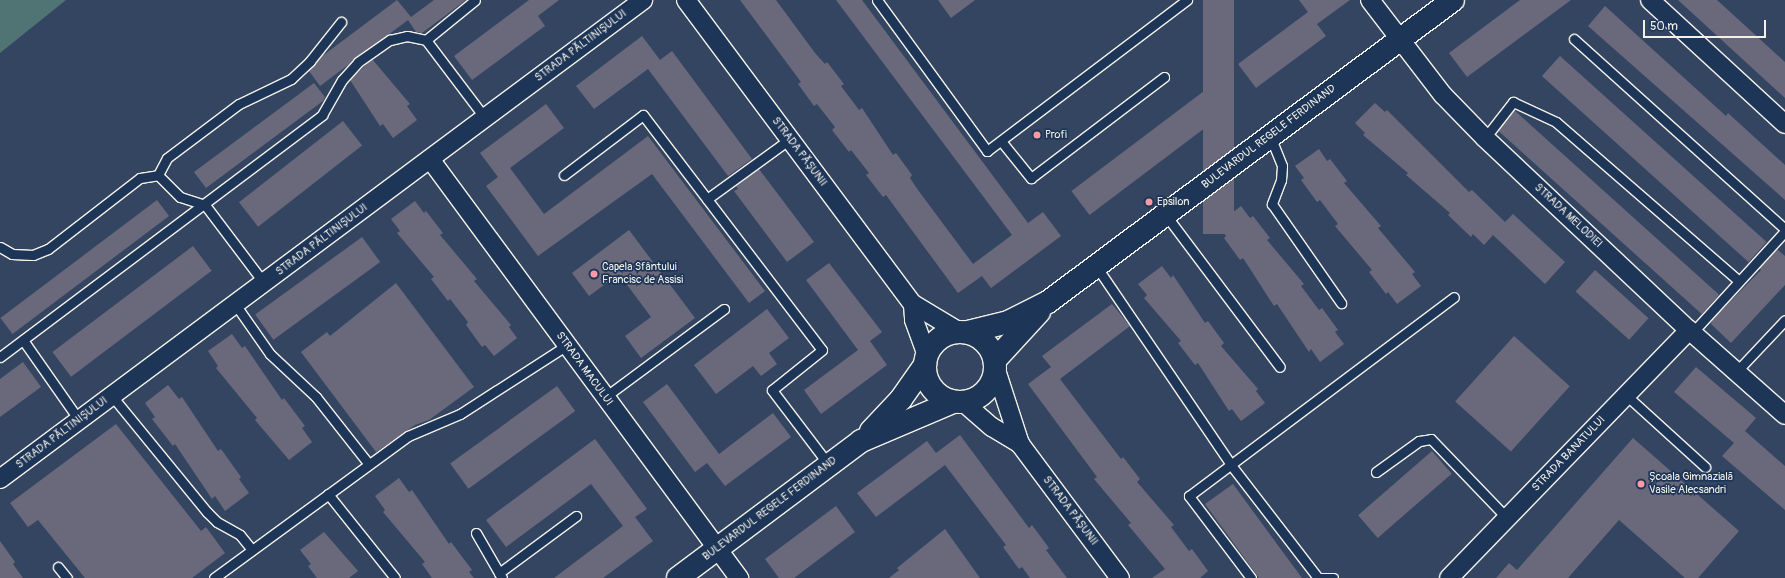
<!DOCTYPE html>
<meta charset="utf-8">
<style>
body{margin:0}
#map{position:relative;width:1785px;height:578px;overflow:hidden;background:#344562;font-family:Pangolin,sans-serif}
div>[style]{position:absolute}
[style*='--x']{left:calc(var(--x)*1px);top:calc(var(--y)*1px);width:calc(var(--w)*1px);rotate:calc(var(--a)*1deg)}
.green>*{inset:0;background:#507374}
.building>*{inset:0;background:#6a697b;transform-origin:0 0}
.roads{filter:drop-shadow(1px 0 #f4f1e8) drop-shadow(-1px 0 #f4f1e8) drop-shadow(0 1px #f4f1e8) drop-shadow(0 -1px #f4f1e8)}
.lane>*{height:9px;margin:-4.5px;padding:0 4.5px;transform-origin:4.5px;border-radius:4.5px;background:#1d3557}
.street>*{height:18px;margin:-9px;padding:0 9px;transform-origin:9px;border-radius:9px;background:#1d3557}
.primary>*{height:22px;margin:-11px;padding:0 11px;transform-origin:11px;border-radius:11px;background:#1d3557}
.primary>.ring{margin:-11px;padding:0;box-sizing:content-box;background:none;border:22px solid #1d3557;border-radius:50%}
.dots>*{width:11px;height:11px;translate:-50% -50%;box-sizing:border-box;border:2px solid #1d3557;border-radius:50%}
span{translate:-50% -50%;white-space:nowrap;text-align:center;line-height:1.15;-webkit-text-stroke:3.5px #1d3557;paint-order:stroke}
.street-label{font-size:11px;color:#f4f1e8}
.poi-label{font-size:11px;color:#f4f1e8}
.left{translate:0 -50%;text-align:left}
.scale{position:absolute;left:1643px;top:20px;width:123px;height:18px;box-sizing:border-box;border:2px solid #f4f1e8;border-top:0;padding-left:5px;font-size:12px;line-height:14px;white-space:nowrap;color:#f4f1e8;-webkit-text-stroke:3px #1d3557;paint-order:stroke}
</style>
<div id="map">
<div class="green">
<i style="clip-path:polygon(0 0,66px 0,0 53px)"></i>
</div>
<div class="building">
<i style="clip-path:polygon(397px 0,411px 17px,434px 0,466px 0,422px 33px,416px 32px,408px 20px,320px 86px,309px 71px,321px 57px)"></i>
<i style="clip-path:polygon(529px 0,559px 0,538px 16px,545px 26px,472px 80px,454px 56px)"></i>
<i style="clip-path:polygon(740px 0,776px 0,815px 53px,825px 64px,827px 62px,844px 84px,841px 86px,859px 110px,862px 108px,893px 155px,896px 153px,912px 175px,910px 178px,918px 190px,973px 264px,1012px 235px,836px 0,862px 0,1028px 223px,1043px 212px,1061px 236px,991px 288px,982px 276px,958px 293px,886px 195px,883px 197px,866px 175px,869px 173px,851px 150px,849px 152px,832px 130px,835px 127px,817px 104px,814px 106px,798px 84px,801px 82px)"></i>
<i style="clip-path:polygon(938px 0,975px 0,951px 18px)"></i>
<i style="left:1203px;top:0;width:31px;height:234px"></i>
<i style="clip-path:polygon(1299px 0,1350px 0,1317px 24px,1326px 36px,1256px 88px,1238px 64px,1308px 12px)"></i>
<i style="clip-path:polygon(1520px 0,1571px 0,1467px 77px,1449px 53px)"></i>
<i style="clip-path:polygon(1678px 0,1717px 0,1785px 62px,1785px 98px)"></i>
<i style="clip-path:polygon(1605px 6px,1726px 116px,1728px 113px,1785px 165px,1785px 200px,1588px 26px)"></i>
<i style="clip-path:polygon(642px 36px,660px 60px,672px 51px,752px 159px,728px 176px,648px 69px,594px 109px,576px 86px)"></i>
<i style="left:1560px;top:56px;width:278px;height:27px;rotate:42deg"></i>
<i style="clip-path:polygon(372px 59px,410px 104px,407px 106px,417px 120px,393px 138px,383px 124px,380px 126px,350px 80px)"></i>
<i style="clip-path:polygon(314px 83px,325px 97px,323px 101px,206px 188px,194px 172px)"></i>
<i style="left:1212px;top:85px;width:30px;height:176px;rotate:53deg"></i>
<i style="clip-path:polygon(1375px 103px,1385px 112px,1387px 110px,1469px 192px,1472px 190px,1505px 222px,1513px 214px,1565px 262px,1545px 284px,1493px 235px,1484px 245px,1473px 234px,1471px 237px,1448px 215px,1450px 213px,1406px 175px,1408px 173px,1363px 135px,1365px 133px,1355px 123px)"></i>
<i style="clip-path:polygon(546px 104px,564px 128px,510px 168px,544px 214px,648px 136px,765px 291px,749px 303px,652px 174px,538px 256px,486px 186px,498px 177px,480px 153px)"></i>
<i style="left:1514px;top:110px;width:276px;height:26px;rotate:42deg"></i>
<i style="left:343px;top:121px;width:31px;height:132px;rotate:52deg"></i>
<i style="clip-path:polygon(1319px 149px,1327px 161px,1330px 159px,1347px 181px,1344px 183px,1381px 226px,1378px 228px,1415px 272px,1412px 274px,1421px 286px,1397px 304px,1388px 292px,1386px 294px,1369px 272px,1372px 270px,1335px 226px,1338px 224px,1320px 200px,1317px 202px,1301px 180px,1304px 178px,1295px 166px)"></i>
<i style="clip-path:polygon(759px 169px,814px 242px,787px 262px,734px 191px,738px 189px,736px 186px)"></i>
<i style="left:157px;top:200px;width:20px;height:196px;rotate:53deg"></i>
<i style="clip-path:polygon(415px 201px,424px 213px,426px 211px,443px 233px,440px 235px,477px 279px,474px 281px,511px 325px,509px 327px,517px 338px,494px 356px,485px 345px,482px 347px,466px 325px,468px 322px,450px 299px,448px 301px,431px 279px,434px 277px,397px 233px,400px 231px,391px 219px)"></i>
<i style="clip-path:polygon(1241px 206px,1250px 218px,1253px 216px,1270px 238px,1267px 240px,1304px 284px,1301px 286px,1319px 310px,1322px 308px,1338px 330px,1335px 332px,1344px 344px,1320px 362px,1311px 349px,1309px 352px,1277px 304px,1274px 306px,1243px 258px,1240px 260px,1224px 238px,1226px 236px,1218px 224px)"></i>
<i style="clip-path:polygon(629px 230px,695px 318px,641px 358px,625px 336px,651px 317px,619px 274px,589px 296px,572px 273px)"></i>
<i style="left:362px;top:237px;width:31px;height:132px;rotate:54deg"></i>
<i style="left:193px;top:246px;width:31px;height:176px;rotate:53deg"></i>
<i style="clip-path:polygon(1777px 249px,1785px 256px,1785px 285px,1731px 343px,1711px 324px,1712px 320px,1761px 270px,1759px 268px)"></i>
<i style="clip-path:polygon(829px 263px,882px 332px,870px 341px,887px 365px,821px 414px,804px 390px,858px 350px,806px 280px)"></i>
<i style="clip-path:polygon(1162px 266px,1171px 278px,1173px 275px,1205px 323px,1208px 321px,1224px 343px,1221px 346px,1258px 389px,1256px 391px,1265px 403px,1241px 421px,1232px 409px,1229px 411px,1198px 363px,1195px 365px,1178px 343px,1181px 341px,1144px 298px,1147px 295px,1138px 284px)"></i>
<i style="left:1595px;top:270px;width:72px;height:29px;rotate:42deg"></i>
<i style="clip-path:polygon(396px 283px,474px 387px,429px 420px,415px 425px,376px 452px,301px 352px,327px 332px,330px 336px)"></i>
<i style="clip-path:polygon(1112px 304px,1130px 326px,1060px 379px,1121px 459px,1123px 457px,1140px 479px,1137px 482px,1174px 525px,1171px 527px,1189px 551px,1192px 549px,1208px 571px,1200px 578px,1152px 578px,1165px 569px,1128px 525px,1131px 523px,1094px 479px,1097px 477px,1028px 384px,1051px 367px,1042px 356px)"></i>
<i style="clip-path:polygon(767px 309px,789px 338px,769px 353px,777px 364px,761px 376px,753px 366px,716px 394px,694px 365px)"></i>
<i style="clip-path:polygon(232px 334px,242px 348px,245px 346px,282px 400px,284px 398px,305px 426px,302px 428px,312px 442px,289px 460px,255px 420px,257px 418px,216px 368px,218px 366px,208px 351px)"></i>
<i style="left:1514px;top:336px;width:75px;height:88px;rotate:42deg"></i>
<i style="clip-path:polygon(23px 362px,41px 387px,0 417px,0 379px)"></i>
<i style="clip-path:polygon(1696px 367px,1756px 418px,1745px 431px,1785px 466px,1785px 510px,1722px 456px,1734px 443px,1674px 392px)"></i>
<i style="clip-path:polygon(667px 384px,719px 454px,773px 413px,791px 437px,725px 486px,707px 463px,695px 472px,643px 402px)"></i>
<i style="clip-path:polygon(168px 385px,179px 399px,182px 397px,218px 451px,221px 449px,241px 477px,239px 479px,249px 493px,225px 511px,215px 496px,212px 499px,175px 444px,173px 446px,152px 419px,155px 417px,145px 403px)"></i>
<i style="left:557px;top:386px;width:31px;height:132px;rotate:54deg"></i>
<i style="clip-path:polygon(116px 424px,201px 531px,206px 527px,225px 553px,192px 578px,85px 578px,38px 520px,28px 527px,10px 503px)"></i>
<i style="clip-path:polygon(960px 435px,1029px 528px,1032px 525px,1049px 548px,1046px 550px,1067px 578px,1030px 578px,1022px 567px,1019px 569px,1003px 547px,1006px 545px,945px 465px,876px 517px,857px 493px,927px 441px,936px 453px)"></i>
<i style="clip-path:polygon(1633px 438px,1739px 531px,1698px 578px,1685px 578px,1619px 520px,1568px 578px,1496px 578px,1509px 563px,1517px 570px)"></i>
<i style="clip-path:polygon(595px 439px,647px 509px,635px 517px,653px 541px,603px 578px,554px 578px,623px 526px,591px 484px,506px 547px,486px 520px)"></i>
<i style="left:1432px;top:451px;width:30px;height:98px;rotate:49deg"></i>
<i style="clip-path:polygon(399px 478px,409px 492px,412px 490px,449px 544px,451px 542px,472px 570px,469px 572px,474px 578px,432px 578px,422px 564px,425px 562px,383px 512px,385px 510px,375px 496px)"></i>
<i style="clip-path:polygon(1233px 484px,1302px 578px,1259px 578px,1205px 504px)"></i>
<i style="clip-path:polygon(836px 506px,855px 532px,794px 578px,779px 578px,765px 559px)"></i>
<i style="clip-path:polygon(945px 529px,980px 578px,889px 578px,899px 570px,897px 568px)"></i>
<i style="clip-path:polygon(324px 532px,358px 571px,349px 578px,317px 578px,308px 566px,311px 564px,300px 550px)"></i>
<i style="clip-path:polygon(0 541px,15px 562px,13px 564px,23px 578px,0 578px)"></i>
</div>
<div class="roads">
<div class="lane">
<i style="--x:877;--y:0;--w:187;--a:53.9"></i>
<i style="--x:987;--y:151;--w:251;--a:-37.1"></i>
<i style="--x:1574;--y:39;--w:284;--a:42"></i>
<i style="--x:426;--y:40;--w:98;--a:52.9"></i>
<i style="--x:1270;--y:136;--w:32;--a:68"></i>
<i style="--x:1282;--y:166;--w:14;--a:94"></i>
<i style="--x:1281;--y:180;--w:26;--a:111"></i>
<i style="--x:1272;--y:204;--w:121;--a:55.1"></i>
<i style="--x:1485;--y:138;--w:46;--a:-52.1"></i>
<i style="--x:1513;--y:102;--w:47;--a:24.9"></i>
<i style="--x:1556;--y:122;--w:242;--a:41"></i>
<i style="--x:1001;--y:141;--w:48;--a:51"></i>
<i style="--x:1031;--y:178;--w:167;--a:-37.2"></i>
<i style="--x:564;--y:175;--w:99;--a:-37.2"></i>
<i style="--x:643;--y:115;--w:295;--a:52.7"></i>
<i style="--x:822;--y:350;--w:64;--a:141.3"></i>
<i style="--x:772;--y:390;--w:94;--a:52.8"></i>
<i style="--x:707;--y:199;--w:102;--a:-35.9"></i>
<i style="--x:1165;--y:214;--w:191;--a:53.1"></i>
<i style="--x:0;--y:247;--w:14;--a:30"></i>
<i style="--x:12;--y:254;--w:21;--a:3"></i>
<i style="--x:33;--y:255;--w:16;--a:-22"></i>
<i style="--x:48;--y:249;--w:116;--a:-37.7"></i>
<i style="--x:140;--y:178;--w:18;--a:-9"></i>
<i style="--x:1096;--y:266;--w:240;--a:55.8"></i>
<i style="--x:1231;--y:465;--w:143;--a:52.4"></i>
<i style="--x:1318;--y:578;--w:15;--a:0"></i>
<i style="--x:264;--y:283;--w:98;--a:-127.1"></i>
<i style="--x:205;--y:205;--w:26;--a:-162"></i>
<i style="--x:180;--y:197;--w:31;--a:-135"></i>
<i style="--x:158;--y:175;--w:19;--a:-62"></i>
<i style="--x:167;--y:158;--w:90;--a:-36.9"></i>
<i style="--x:239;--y:104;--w:58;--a:-25.7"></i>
<i style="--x:291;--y:79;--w:26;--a:-43"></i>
<i style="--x:310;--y:61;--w:50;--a:-51.5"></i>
<i style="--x:235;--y:304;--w:61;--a:55"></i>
<i style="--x:270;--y:354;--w:63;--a:43.1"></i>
<i style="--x:316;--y:397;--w:84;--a:51.8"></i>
<i style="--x:1692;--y:333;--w:138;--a:-47.6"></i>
<i style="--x:23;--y:340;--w:98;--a:55"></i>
<i style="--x:0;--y:357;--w:403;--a:-36.9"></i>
<i style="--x:322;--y:115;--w:40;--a:-60.3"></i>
<i style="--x:342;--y:80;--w:24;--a:-48"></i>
<i style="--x:358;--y:62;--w:39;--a:-35"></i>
<i style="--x:390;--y:40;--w:17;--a:-13"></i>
<i style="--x:407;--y:36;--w:19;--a:12"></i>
<i style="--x:426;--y:40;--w:63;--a:-39.2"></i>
<i style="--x:1736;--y:372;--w:71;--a:-46.7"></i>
<i style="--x:1626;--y:395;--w:107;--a:42.3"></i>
<i style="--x:112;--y:396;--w:150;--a:50.7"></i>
<i style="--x:207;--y:512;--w:14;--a:45"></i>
<i style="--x:217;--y:522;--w:26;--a:29"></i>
<i style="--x:240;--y:535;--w:19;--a:51"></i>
<i style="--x:605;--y:397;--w:148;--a:-36.5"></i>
<i style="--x:1376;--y:472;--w:53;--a:-35.8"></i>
<i style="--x:1419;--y:441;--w:12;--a:-9"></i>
<i style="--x:1431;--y:439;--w:110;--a:46.1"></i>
<i style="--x:328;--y:494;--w:107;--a:51.4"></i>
<i style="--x:476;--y:533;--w:52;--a:60"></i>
<i style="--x:58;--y:567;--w:14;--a:51"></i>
<i style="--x:499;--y:573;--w:96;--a:-36.5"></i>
<i style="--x:214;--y:578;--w:240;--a:-36.2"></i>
<i style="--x:408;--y:436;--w:56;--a:-22.9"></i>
<i style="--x:460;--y:414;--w:127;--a:-32.8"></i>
<i style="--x:1251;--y:578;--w:103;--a:-127.1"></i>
<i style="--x:1189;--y:496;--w:331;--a:-36.9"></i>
</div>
<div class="street">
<i style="--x:686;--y:0;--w:379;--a:53.3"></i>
<i style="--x:913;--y:304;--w:52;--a:31"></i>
<i style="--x:1370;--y:0;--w:120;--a:52.5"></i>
<i style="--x:1443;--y:95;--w:60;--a:45.7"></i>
<i style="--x:1485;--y:138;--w:280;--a:43.3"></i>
<i style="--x:1689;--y:330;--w:128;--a:41.5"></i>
<i style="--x:1650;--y:0;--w:183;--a:42.6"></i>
<i style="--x:430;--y:159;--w:521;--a:53.59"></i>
<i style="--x:913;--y:304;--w:16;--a:86"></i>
<i style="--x:914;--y:320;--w:37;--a:70"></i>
<i style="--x:996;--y:370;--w:78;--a:72"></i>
<i style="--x:1020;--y:444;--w:167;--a:53.3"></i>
<i style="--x:963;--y:402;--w:38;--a:41"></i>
<i style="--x:992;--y:427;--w:33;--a:31"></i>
<i style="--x:0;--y:479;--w:802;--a:-36.68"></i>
<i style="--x:1449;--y:578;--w:345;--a:-45.9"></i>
</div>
<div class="primary">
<i class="ring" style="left:925px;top:332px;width:48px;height:48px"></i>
<i style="--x:968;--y:332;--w:41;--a:-14"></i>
<i style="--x:1008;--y:322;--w:45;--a:-26.6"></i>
<i style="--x:1048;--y:302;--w:505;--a:-36.71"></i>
<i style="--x:995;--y:360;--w:65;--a:-47.5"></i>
<i style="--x:871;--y:431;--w:44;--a:-46.8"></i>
<i style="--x:901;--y:399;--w:42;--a:-54.8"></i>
<i style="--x:678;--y:578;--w:229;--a:-36.8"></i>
<i style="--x:861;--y:441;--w:100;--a:-23"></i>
</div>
</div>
<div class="dots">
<i style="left:1037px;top:135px;background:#ff9aa2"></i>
<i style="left:1149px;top:202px;background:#ff9aa2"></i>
<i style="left:594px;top:274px;background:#ff9aa2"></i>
<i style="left:1641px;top:484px;background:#ff9aa2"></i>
</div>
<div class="street-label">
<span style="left:581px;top:46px;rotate:-37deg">STRADA PĂLTINIȘULUI</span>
<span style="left:1269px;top:137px;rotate:-37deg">BULEVARDUL REGELE FERDINAND</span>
<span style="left:799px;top:152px;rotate:53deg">STRADA PĂȘUNII</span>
<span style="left:1568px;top:216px;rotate:43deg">STRADA MELODIEI</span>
<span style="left:322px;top:240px;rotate:-37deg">STRADA PĂLTINIȘULUI</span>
<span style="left:584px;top:369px;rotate:54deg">STRADA MACULUI</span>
<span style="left:62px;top:433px;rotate:-37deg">STRADA PĂLTINIȘULUI</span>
<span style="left:1569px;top:454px;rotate:-46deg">STRADA BANATULUI</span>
<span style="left:770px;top:509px;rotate:-37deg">BULEVARDUL REGELE FERDINAND</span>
<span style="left:1070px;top:511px;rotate:53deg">STRADA PĂȘUNII</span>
</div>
<div class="poi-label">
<span class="left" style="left:1045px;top:135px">Profi</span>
<span class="left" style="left:1157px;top:202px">Epsilon</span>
<span class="left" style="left:602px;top:274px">Capela Sfântului<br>Francisc de Assisi</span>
<span class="left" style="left:1649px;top:484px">Școala Gimnazială<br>Vasile Alecsandri</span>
</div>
<div class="scale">50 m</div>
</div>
